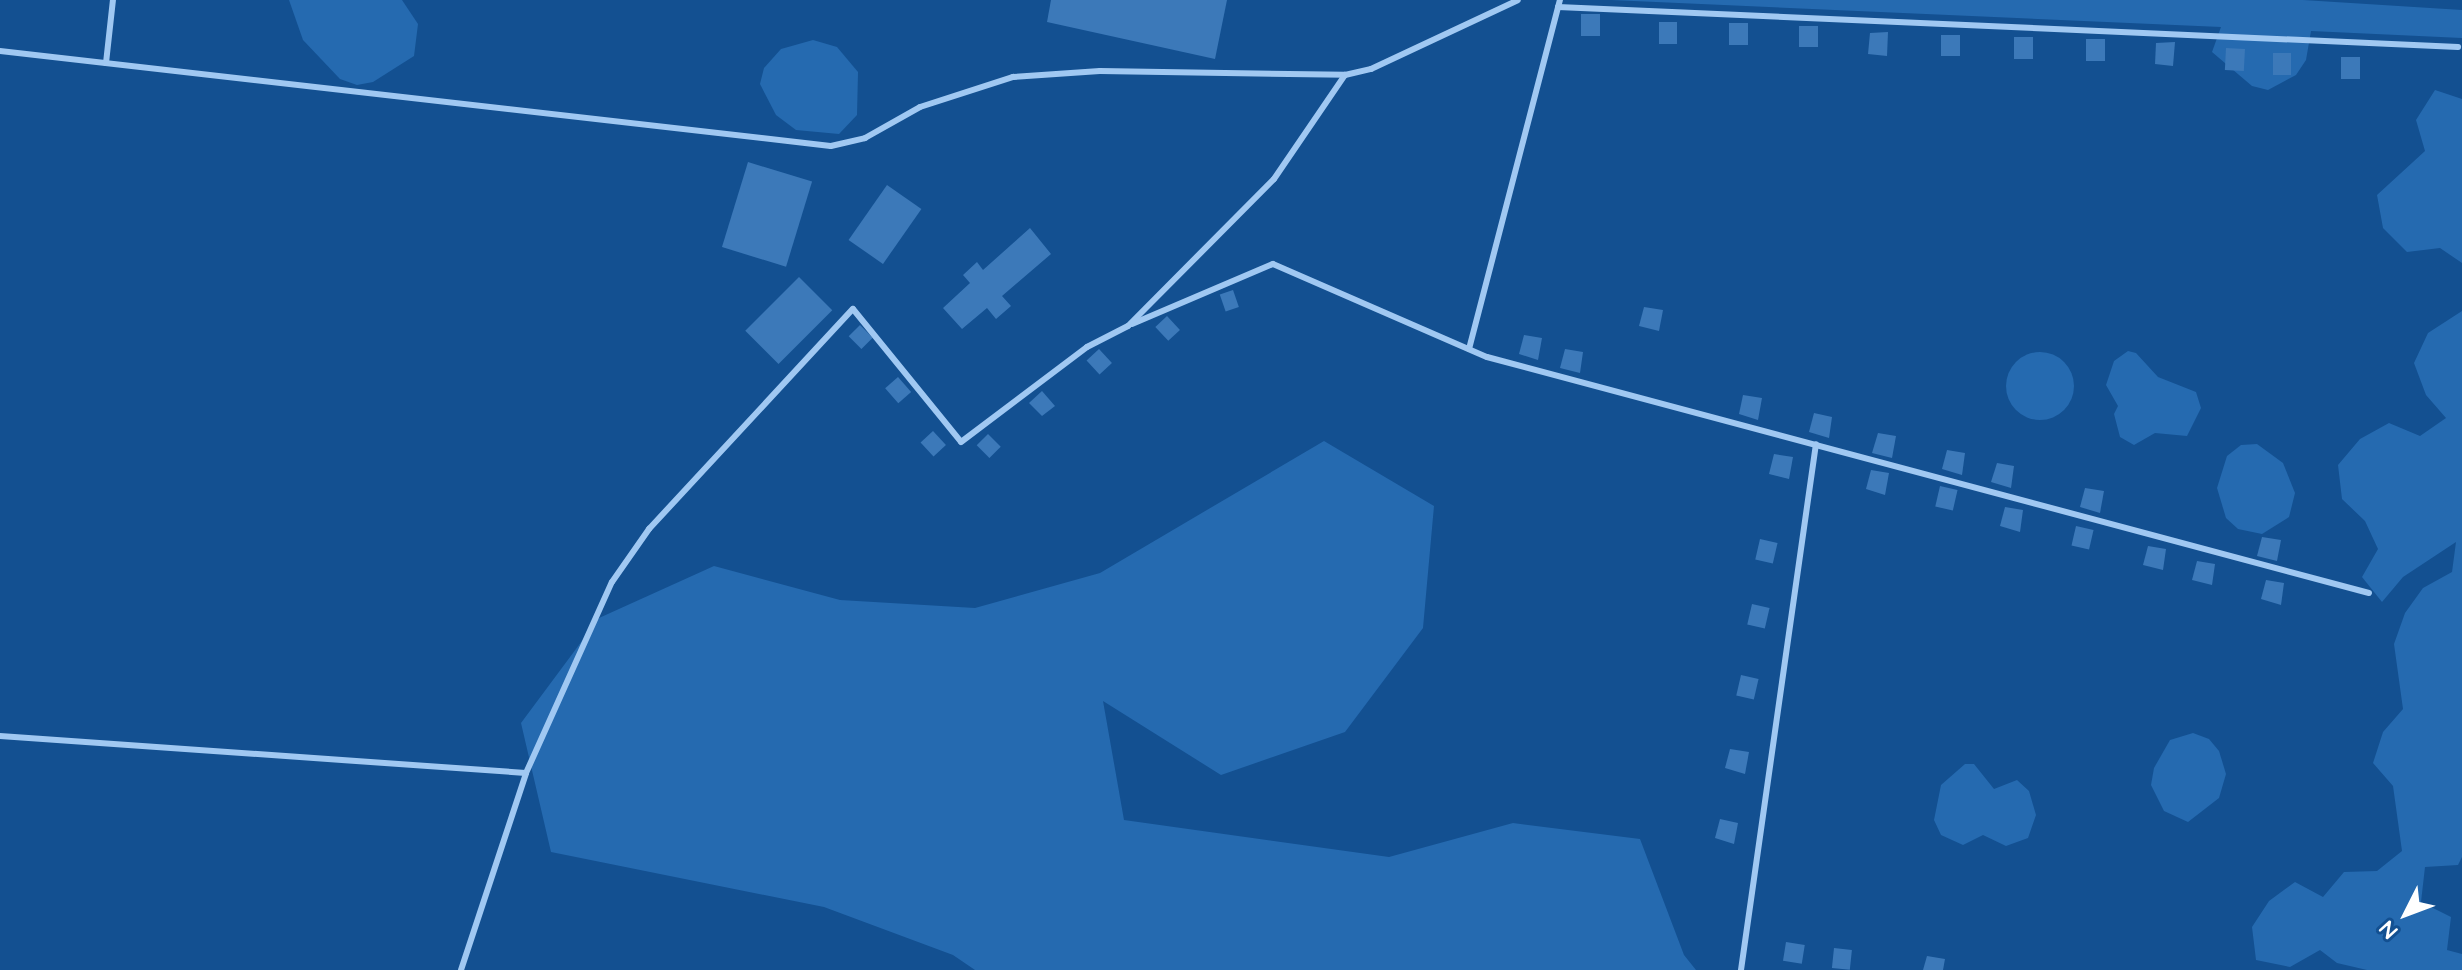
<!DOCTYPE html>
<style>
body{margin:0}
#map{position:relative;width:2462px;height:970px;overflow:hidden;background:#135091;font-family:Quicksand,sans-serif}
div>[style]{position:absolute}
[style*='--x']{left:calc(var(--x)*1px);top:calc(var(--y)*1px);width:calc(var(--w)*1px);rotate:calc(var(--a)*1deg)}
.green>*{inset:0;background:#256ab0}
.round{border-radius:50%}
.building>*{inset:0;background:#3c79b9;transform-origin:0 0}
.service>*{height:6px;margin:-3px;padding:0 3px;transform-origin:3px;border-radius:3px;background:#a0c8f2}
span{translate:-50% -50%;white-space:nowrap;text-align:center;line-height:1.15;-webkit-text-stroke:7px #135091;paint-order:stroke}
.north{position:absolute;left:2366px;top:874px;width:80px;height:80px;-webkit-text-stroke:6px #135091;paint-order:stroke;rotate:228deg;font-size:22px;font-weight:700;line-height:32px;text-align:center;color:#fff}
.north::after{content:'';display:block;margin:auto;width:28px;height:36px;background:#fff;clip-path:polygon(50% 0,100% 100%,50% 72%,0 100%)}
</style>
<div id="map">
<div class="green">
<i style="clip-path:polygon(289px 0,402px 0,418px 24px,414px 56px,373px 82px,357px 85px,340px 79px,303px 40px)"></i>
<i style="clip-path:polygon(1611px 0,2303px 0,2462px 10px,2462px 38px,2311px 31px,2306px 60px,2296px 75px,2268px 90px,2252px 86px,2212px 52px,2221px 27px)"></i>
<i style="clip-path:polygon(813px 40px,837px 47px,858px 72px,857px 115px,839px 134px,796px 130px,776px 115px,760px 84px,764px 68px,781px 49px)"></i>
<i style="clip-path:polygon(2435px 90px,2462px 99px,2462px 263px,2440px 248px,2407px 252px,2383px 228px,2377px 195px,2425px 151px,2416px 120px)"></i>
<i style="clip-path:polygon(2462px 311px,2462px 857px,2458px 865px,2425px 867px,2421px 902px,2451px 917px,2447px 950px,2462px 954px,2462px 970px,2367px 970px,2337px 963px,2320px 950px,2290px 967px,2256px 960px,2252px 927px,2269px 901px,2295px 882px,2323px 897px,2344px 872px,2377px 871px,2402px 851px,2393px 786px,2373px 763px,2383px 732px,2403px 709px,2394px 644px,2405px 613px,2423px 588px,2452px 572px,2456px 542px,2403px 577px,2382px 602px,2362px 577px,2378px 549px,2365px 521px,2342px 499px,2338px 465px,2360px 439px,2389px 423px,2420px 436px,2446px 418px,2426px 395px,2414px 363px,2428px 333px)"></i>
<i style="clip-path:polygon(2128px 351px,2136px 353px,2158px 377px,2196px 392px,2201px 408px,2187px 436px,2155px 433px,2134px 445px,2120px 437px,2114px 414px,2118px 406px,2106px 385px,2114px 361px)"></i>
<i class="round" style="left:2006px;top:352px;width:68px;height:68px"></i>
<i style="clip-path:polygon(1324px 441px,1434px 506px,1423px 628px,1345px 732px,1221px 775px,1103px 701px,1124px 820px,1389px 857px,1513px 823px,1640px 839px,1684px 955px,1696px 970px,975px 970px,953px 955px,824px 907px,551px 852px,521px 723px,599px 618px,714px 566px,840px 600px,975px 608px,1100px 573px)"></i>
<i style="clip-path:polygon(2257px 444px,2283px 463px,2295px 493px,2289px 517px,2262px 534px,2238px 529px,2226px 518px,2217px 488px,2227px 456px,2241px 445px)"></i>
<i style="clip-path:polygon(2193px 733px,2209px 739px,2219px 751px,2226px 774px,2219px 798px,2188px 822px,2164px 811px,2151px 785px,2154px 768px,2170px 740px)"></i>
<i style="clip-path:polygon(1965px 764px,1974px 764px,1994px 789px,2017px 780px,2029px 791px,2036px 815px,2028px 838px,2006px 846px,1983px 835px,1963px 845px,1941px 835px,1934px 820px,1941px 785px)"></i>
</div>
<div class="building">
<i style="clip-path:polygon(1051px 0,1227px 0,1215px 59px,1047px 22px)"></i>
<i style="left:1581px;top:14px;width:19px;height:22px"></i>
<i style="left:1659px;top:22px;width:18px;height:22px"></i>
<i style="left:1729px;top:23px;width:19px;height:22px"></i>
<i style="left:1799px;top:26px;width:19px;height:21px"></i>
<i style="clip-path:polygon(1888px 32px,1887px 56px,1868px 54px,1870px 33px)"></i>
<i style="left:1941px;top:35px;width:19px;height:21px"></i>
<i style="left:2014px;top:37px;width:19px;height:22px"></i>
<i style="left:2086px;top:39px;width:19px;height:22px"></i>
<i style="clip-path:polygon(2175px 42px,2173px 66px,2155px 64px,2156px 43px)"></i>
<i style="left:2226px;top:48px;width:19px;height:22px;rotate:3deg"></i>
<i style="left:2273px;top:53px;width:18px;height:22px"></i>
<i style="left:2341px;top:57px;width:19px;height:22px"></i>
<i style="left:748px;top:162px;width:67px;height:89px;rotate:17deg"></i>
<i style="left:887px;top:185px;width:42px;height:67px;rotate:35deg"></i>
<i style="clip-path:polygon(1030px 228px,1051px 254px,1002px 296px,1011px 306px,996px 319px,987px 308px,962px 329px,943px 308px,970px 283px,963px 275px,977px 262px,983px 270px)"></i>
<i style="left:799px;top:277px;width:47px;height:76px;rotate:45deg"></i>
<i style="left:1233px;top:290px;width:18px;height:14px;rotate:71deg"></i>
<i style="clip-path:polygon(1644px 307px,1663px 310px,1659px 331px,1639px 326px)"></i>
<i style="left:1167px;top:316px;width:19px;height:16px;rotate:47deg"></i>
<i style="left:860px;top:325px;width:18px;height:16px;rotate:45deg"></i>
<i style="clip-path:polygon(1524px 335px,1542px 338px,1538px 360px,1519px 354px)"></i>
<i style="left:1099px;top:349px;width:19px;height:17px;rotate:47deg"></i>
<i style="clip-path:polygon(1565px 349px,1583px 352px,1580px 373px,1560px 368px)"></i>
<i style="left:898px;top:377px;width:20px;height:17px;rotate:49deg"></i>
<i style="clip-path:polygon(1042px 391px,1055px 406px,1042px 416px,1029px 403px)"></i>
<i style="clip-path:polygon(1743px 395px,1762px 398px,1758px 420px,1739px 414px)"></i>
<i style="clip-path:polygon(1814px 413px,1832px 417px,1829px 438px,1809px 432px)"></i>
<i style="left:933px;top:431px;width:19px;height:17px;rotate:47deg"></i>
<i style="clip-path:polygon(1878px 433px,1896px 436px,1892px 458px,1872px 453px)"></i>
<i style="left:988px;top:434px;width:18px;height:16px;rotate:45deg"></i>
<i style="clip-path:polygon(1947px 450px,1965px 453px,1962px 475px,1942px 469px)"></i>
<i style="clip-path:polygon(1774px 454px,1793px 457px,1789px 479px,1769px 474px)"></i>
<i style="clip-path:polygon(1997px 463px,2014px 466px,2011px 488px,1991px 482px)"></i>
<i style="clip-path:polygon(1871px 470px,1889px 473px,1885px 495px,1866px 489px)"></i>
<i style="left:1940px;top:486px;width:18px;height:21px;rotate:13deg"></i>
<i style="clip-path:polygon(2085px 488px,2104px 491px,2100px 513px,2080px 507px)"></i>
<i style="clip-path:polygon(2005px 507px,2023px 510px,2020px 532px,2000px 526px)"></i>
<i style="left:2076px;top:526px;width:18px;height:20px;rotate:13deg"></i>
<i style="clip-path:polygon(2262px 537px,2281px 540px,2277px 561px,2257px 556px)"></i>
<i style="left:1760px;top:539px;width:18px;height:21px;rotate:13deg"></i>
<i style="clip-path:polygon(2148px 546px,2166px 549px,2163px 570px,2143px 565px)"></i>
<i style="clip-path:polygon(2197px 561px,2215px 564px,2212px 585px,2192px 580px)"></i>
<i style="clip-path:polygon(2266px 580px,2284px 583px,2281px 605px,2261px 599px)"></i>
<i style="left:1752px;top:604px;width:18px;height:21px;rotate:13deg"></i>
<i style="left:1741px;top:675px;width:18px;height:21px;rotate:13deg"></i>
<i style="clip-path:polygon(1730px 749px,1749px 752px,1745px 774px,1725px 768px)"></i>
<i style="clip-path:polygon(1720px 819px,1738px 823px,1734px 844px,1715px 838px)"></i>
<i style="left:1786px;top:942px;width:19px;height:19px;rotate:9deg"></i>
<i style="left:1834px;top:948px;width:18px;height:20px;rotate:6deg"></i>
<i style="clip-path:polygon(1927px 956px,1945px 959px,1943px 970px,1923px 970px)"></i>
</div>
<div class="service">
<i style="--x:1558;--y:7;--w:901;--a:2.54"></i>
<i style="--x:0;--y:51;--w:836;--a:6.52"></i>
<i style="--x:831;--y:146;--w:35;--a:-13"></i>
<i style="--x:865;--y:138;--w:63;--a:-29.4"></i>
<i style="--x:920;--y:107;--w:98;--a:-17.9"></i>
<i style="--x:1013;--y:77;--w:87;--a:-3.9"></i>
<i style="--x:1100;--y:71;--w:245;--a:0.9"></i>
<i style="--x:1345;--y:75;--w:27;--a:-13"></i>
<i style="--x:1371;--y:69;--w:162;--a:-25.1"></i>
<i style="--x:106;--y:63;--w:63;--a:-83.7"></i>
<i style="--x:1132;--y:324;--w:153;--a:-23.1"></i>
<i style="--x:1273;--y:264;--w:233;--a:23.5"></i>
<i style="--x:1487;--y:357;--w:913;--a:14.98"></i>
<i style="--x:1469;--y:349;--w:361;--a:-75.4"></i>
<i style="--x:0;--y:736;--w:527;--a:4.02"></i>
<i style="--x:461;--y:970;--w:207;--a:-71.7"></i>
<i style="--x:526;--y:773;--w:209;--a:-65.8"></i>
<i style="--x:612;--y:582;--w:65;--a:-55.1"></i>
<i style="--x:649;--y:529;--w:300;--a:-47.2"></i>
<i style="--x:853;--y:309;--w:171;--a:50.9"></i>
<i style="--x:961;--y:442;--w:158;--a:-37"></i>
<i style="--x:1087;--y:347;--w:46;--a:-27.1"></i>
<i style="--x:1128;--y:326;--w:207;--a:-45.2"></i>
<i style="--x:1274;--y:179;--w:126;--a:-55.7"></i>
<i style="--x:1741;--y:970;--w:531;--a:-81.89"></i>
</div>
<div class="north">N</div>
</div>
